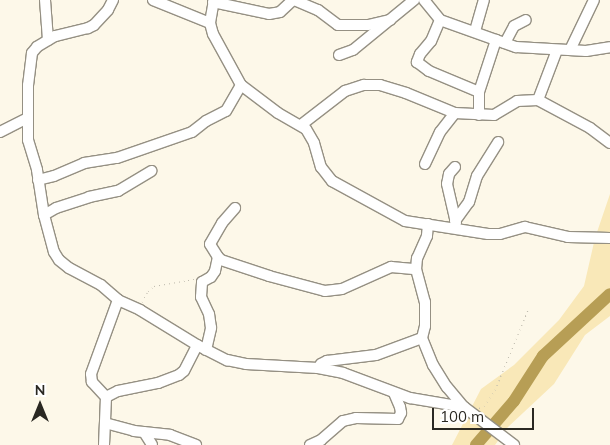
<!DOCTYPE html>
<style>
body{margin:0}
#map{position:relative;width:610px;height:445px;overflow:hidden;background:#fdf8e9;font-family:Mulish,sans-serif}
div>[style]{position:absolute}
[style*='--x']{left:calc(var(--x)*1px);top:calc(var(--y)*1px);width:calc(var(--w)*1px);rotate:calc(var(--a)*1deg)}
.green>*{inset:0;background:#f9e8b8}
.river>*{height:12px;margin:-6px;padding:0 6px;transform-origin:6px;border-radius:6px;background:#b79e55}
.path>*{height:1px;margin-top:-0.5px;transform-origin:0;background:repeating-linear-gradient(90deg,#bdb9ac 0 1px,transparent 0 5px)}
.roads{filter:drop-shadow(1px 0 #959083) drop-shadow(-1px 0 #959083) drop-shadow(0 1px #959083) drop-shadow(0 -1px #959083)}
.minor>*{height:10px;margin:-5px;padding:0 5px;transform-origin:5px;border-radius:5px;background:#fff}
span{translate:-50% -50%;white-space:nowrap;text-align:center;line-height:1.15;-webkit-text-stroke:5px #fff;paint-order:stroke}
.north{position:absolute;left:15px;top:380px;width:50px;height:50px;-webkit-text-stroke:4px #fff;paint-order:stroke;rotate:0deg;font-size:14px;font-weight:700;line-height:20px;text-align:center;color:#2a2822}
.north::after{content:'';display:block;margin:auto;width:18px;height:22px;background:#2a2822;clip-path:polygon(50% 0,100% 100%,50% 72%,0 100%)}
.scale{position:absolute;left:432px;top:408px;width:102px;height:22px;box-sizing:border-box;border:2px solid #2a2822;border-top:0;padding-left:6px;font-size:15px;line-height:18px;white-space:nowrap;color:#2a2822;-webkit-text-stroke:4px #fff;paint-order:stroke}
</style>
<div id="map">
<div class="green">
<i style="clip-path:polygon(610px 194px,610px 316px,585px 335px,554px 384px,508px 427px,495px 445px,452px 445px,481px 389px,514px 365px,559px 320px,584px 286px,595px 238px)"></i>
</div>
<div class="river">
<i style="--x:476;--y:445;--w:58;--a:-49.2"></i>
<i style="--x:514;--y:401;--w:54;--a:-57.2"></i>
<i style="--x:543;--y:356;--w:91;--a:-42.8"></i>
</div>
<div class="path">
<i style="--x:142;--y:302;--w:13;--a:-61"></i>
<i style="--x:148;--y:291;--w:8;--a:-40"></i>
<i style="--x:154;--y:286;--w:41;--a:-9.9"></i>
<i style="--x:479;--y:408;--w:5;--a:-22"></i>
<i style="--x:484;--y:406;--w:19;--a:-55"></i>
<i style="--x:495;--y:390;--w:87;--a:-67.6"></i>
</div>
<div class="roads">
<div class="minor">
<i style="--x:45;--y:0;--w:40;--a:85.7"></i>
<i style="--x:113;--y:0;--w:11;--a:117"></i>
<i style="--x:108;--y:10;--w:21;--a:133"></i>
<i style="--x:94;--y:25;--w:7;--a:153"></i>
<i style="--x:88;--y:28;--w:34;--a:166"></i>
<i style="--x:55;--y:36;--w:21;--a:149"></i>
<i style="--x:37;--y:47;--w:8;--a:130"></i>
<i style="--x:32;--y:53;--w:32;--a:97"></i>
<i style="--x:28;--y:85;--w:55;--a:90"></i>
<i style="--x:28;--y:140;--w:31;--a:73"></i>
<i style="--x:37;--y:170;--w:46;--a:81.2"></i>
<i style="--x:44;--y:215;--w:38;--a:75"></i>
<i style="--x:54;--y:252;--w:9;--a:58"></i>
<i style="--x:59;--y:260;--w:13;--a:39"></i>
<i style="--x:69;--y:268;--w:36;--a:28"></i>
<i style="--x:101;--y:285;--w:23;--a:41"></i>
<i style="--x:118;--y:300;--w:24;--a:24"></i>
<i style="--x:140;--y:310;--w:67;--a:31.6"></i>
<i style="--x:197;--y:345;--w:34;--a:27"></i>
<i style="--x:227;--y:360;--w:19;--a:12"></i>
<i style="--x:246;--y:364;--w:72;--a:3.2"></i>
<i style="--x:318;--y:368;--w:25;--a:11"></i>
<i style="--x:343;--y:373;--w:72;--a:20.5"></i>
<i style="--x:410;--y:398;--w:55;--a:9.5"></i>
<i style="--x:464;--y:407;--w:63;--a:37.2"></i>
<i style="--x:153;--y:0;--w:61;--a:22"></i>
<i style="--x:214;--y:0;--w:23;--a:100"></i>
<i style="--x:210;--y:23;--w:11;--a:75"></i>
<i style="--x:213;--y:34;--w:58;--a:61.2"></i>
<i style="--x:241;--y:85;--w:46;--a:37.1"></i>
<i style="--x:278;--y:113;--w:32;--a:30"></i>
<i style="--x:306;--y:129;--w:16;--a:60"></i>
<i style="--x:314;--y:143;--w:25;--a:74"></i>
<i style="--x:321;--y:167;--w:18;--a:52"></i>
<i style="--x:332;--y:181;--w:83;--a:28.7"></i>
<i style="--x:405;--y:221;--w:84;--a:8.9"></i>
<i style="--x:488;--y:234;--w:12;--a:0"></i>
<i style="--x:500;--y:234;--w:26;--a:-16"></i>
<i style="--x:525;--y:227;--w:44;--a:13.1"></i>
<i style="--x:568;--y:237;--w:42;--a:1.4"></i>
<i style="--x:294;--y:0;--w:26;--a:23"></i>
<i style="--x:318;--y:10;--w:25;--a:37"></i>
<i style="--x:338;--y:25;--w:30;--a:0"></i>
<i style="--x:368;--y:25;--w:23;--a:-13"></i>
<i style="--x:424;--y:0;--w:26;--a:51"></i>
<i style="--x:440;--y:20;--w:81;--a:19.6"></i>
<i style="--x:516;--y:47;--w:70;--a:3.3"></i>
<i style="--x:586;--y:51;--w:24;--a:-9"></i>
<i style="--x:213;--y:2;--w:57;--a:12.1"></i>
<i style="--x:269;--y:14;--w:11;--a:-10"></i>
<i style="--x:280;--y:12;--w:18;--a:-43"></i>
<i style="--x:440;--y:20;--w:23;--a:113"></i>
<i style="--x:431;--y:41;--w:17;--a:130"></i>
<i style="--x:420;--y:54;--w:9;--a:111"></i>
<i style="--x:417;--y:62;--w:15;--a:37"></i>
<i style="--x:429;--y:71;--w:54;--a:22.8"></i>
<i style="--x:475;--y:31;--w:32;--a:-74"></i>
<i style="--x:505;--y:43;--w:19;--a:-62"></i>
<i style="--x:514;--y:26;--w:13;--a:-27"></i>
<i style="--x:570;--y:50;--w:55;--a:-64.4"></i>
<i style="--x:339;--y:55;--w:15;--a:-20"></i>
<i style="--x:353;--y:50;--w:79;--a:-39.3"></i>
<i style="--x:538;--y:100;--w:53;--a:-69.2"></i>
<i style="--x:479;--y:115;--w:23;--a:-90"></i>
<i style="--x:479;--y:92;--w:55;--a:-71.9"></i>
<i style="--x:301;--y:125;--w:56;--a:-37.7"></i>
<i style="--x:345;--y:91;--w:20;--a:-18"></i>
<i style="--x:364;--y:85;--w:16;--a:0"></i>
<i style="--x:380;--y:85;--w:27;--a:17"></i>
<i style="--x:406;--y:93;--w:53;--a:22.2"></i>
<i style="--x:455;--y:113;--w:39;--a:3"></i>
<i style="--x:494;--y:115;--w:27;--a:-31"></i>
<i style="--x:517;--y:101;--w:21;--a:-3"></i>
<i style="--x:538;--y:100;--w:59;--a:28.3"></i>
<i style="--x:590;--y:128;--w:25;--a:37"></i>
<i style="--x:0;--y:132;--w:29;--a:-27"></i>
<i style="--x:425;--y:164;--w:35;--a:-65"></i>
<i style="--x:440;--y:132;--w:24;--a:-52"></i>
<i style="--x:455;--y:167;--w:9;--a:131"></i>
<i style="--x:449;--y:174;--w:10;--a:101"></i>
<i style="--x:447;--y:184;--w:40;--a:77"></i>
<i style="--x:38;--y:180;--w:16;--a:-14"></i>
<i style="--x:54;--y:176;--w:33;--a:-23"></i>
<i style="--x:84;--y:163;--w:33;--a:-9"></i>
<i style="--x:117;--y:158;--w:79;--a:-19.1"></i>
<i style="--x:192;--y:132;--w:18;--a:-38"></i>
<i style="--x:206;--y:121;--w:22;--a:-27"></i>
<i style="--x:226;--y:111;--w:30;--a:-60"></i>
<i style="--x:44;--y:215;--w:14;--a:-30"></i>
<i style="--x:56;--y:208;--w:35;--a:-18"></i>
<i style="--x:89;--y:197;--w:30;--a:-12"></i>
<i style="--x:118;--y:191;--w:39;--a:-31"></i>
<i style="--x:455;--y:221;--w:24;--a:-54"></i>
<i style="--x:469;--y:202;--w:27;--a:-73"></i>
<i style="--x:477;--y:176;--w:40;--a:-58"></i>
<i style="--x:428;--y:224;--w:12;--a:95"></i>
<i style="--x:427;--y:236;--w:24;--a:114"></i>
<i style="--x:417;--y:258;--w:11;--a:95"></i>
<i style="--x:416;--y:269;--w:34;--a:75"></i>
<i style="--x:425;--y:302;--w:24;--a:90"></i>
<i style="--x:425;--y:326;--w:12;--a:104"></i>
<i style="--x:422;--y:338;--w:29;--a:68"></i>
<i style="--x:433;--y:365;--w:26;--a:58"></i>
<i style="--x:447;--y:387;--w:26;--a:50"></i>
<i style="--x:218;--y:257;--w:4;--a:45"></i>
<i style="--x:221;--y:260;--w:51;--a:18.4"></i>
<i style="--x:269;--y:276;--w:58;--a:15"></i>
<i style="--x:325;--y:291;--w:17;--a:-7"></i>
<i style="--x:342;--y:289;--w:54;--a:-24.2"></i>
<i style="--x:391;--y:267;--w:25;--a:5"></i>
<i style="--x:206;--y:350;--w:23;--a:-77"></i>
<i style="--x:211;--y:328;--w:14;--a:-98"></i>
<i style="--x:209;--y:314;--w:19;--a:-115"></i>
<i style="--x:201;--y:297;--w:15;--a:-86"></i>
<i style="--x:202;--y:282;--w:10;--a:-29"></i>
<i style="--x:211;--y:277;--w:7;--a:-56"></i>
<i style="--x:215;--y:271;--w:14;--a:-78"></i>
<i style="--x:218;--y:257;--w:15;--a:-122"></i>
<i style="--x:210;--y:244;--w:24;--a:-60"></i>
<i style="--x:222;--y:223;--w:20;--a:-49"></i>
<i style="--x:318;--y:368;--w:5;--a:-53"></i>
<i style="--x:321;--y:364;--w:7;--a:-27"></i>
<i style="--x:327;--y:361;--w:49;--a:-7"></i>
<i style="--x:376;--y:355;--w:49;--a:-20.3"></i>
<i style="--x:106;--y:397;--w:13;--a:-27"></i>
<i style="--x:118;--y:391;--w:41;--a:-11.3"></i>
<i style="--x:158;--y:383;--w:22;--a:-21"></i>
<i style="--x:179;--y:375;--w:6;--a:-39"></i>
<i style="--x:184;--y:371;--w:29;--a:-63"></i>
<i style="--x:105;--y:423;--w:30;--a:15"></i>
<i style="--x:134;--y:431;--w:36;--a:6"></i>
<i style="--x:170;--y:435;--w:28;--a:21"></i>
<i style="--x:144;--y:432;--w:15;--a:58"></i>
<i style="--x:104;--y:445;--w:48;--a:-87.6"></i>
<i style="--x:106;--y:397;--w:21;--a:-133"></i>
<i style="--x:92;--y:382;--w:8;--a:-97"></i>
<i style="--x:91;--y:374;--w:79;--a:-70"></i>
<i style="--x:310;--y:445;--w:12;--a:-24"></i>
<i style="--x:321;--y:440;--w:29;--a:-41"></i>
<i style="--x:343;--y:421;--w:13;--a:-13"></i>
<i style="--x:356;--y:418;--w:42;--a:1.4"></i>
<i style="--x:398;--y:419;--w:7;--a:-63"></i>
<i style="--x:401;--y:413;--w:6;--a:-99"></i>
<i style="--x:400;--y:407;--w:15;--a:-113"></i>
</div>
</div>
<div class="north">N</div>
<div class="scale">100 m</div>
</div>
